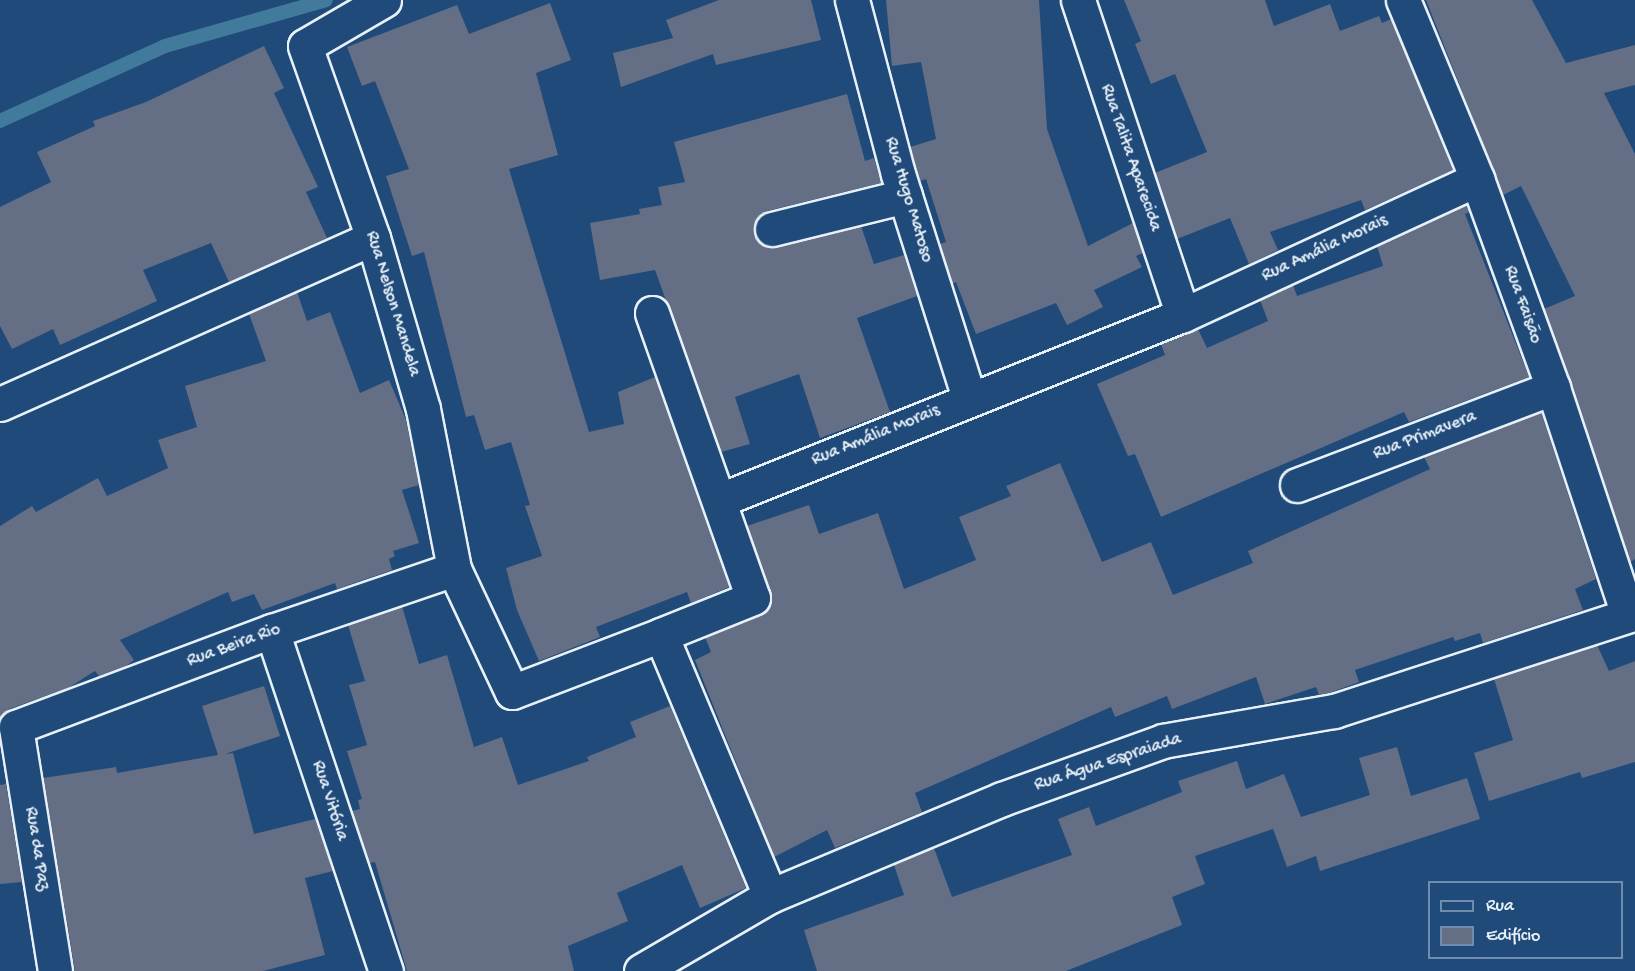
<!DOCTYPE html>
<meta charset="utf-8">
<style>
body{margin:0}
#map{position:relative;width:1635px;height:971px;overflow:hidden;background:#1f4a7a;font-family:"Gochi Hand",sans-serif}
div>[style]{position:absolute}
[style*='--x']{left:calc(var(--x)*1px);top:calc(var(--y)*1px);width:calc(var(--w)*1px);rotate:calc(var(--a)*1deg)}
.stream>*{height:14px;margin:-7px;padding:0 7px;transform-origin:7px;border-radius:7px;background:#427a9c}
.building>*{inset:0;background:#646e84}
.roads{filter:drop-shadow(2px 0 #e8f1f8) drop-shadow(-2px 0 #e8f1f8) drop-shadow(0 2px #e8f1f8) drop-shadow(0 -2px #e8f1f8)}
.street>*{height:33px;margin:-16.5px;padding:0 16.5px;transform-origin:16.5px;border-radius:16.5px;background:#1f4a7a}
span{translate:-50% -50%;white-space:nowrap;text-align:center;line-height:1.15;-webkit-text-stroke:4.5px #1f4a7a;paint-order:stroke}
.street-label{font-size:18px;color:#e8f1f8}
.legend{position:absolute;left:1428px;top:881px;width:195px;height:78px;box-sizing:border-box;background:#1f4a7a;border:2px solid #6f8dac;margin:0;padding:8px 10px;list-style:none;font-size:18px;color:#e8f1f8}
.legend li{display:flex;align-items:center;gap:12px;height:30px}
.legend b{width:30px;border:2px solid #6f8dac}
</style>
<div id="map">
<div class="stream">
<i style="--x:0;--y:121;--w:181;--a:-24.4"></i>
<i style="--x:165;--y:46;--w:167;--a:-15.9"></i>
</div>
<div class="building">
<i style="clip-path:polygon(719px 0,811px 0,821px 40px,716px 65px,713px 54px,621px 87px,613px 53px,673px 38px,666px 20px)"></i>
<i style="clip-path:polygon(886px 0,1039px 0,1047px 129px,1088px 246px,1133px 223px,1143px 253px,1136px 256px,1142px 267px,1094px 290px,1103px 307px,1067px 325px,1056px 303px,976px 334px,956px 282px,952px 284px,940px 244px,946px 242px,926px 179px,920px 181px,910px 147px,936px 139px,921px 62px,892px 66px)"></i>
<i style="clip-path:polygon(1124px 0,1265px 0,1274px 26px,1330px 4px,1340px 31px,1379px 16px,1382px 23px,1391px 19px,1453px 170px,1365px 210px,1361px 200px,1270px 232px,1278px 250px,1249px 264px,1230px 218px,1177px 239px,1155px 173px,1207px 152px,1175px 74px,1151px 84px,1135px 44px,1141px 41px)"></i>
<i style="clip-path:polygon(1426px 0,1532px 0,1566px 63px,1635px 45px,1635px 85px,1604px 93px,1635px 154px,1635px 559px,1630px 562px,1544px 309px,1575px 296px,1521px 186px,1503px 195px)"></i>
<i style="clip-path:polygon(550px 3px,571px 60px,536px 73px,558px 155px,509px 169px,589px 432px,624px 424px,618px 392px,655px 377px,729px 587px,691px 603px,687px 592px,596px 627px,600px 637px,539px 661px,517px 610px,506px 568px,542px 556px,525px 506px,530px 505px,511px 442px,485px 450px,474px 415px,466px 417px,424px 252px,412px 256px,386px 176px,409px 169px,375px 81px,362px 86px,347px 47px,457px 5px,469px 34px)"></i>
<i style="clip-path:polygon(264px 46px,284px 88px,274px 93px,318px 187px,306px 192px,327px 238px,229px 282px,211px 243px,143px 270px,157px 301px,60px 345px,53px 329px,12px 349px,0 326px,0 207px,51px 182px,37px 152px,95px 126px,93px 121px,146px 102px)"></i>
<i style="clip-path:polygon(847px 94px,865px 161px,874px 158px,881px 183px,767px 211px,759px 216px,754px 233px,759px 242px,776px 247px,861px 226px,874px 264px,904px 255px,917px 296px,857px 318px,890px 412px,820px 438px,799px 374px,735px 397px,750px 444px,721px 452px,655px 270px,600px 280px,590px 223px,640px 214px,639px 209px,662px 205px,658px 187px,685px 182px,674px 142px)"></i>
<i style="clip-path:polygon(1466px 205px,1469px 212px,1465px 214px,1529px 377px,1409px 422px,1404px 412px,1161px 517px,1135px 454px,1128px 456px,1097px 384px,1165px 355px,1161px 344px,1198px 329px,1207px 348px,1268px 321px,1260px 300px,1293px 285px,1297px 296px,1383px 266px,1377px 246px)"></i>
<i style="clip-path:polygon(297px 292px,307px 321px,330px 312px,360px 393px,389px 380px,406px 420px,419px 485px,402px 490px,419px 543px,393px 551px,395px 556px,389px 559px,392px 570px,337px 589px,335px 583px,262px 610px,254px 594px,232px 602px,228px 592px,120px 640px,134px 660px,126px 666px,99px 676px,95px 671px,68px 688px,9px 709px,0 718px,0 526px,32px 506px,36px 512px,98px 478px,107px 496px,168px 468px,158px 440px,197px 427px,185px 386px,266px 361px,249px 314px)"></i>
<i style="clip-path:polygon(1541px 412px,1596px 579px,1575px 589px,1583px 610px,1483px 643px,1480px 633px,1455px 641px,1453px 637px,1355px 670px,1359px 682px,1329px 693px,1319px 695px,1316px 687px,1265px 704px,1256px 677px,1172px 709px,1167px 696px,1115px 717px,1111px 707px,915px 793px,922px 812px,835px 848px,827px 830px,774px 857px,695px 660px,711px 652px,705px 637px,760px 615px,771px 602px,747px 526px,809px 505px,819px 534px,878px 513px,904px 589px,976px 560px,959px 517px,1011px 496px,1006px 486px,1060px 463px,1102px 562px,1151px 542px,1173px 595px,1253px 563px,1248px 551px,1430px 469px,1424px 457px)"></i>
<i style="clip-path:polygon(402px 606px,419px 664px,447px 655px,474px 747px,502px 737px,518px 785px,589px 761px,587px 757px,636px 737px,630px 722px,670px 706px,746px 888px,700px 908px,682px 865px,617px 893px,628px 921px,568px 946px,574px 971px,407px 971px,375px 862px,370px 863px,352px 811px,360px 809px,358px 800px,362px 799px,347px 751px,367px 745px,349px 685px,365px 681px,348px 625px)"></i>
<i style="clip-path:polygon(1597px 645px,1609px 671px,1635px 661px,1635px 762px,1582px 778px,1580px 772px,1489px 801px,1474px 753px,1513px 740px,1494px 679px)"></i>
<i style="clip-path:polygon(264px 686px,280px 736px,225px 754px,233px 753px,254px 834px,315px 819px,333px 871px,305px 878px,325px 955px,263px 971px,75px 971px,43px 778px,116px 767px,117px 773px,218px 755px,202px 706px)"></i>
<i style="clip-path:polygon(1397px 747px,1411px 796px,1467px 778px,1480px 819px,1320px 871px,1316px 856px,1287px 867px,1273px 829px,1195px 856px,1205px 884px,1172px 897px,1182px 925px,1066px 971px,817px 971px,804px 930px,904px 895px,894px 865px,934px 848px,952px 897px,1072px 855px,1058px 819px,1089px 807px,1096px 826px,1182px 792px,1178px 781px,1237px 761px,1246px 789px,1284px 774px,1301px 817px,1370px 795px,1359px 758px)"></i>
<i style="clip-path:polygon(6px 784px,22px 882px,0 884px,0 785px)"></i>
</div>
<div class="roads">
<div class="street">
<i style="--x:384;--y:0;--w:91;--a:149.8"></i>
<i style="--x:305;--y:46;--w:204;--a:70.5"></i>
<i style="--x:373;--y:238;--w:178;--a:73.7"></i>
<i style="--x:423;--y:409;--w:163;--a:79"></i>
<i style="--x:454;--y:569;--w:136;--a:64.8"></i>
<i style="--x:512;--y:692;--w:160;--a:-20.9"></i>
<i style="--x:852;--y:0;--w:180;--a:75.2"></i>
<i style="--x:898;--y:174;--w:235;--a:72.4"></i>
<i style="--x:1078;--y:0;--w:332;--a:71.6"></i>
<i style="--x:1403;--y:0;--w:194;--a:67.5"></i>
<i style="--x:1477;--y:179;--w:222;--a:70"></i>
<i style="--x:1553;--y:388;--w:239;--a:71.7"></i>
<i style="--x:772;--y:229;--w:137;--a:-13.9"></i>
<i style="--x:652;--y:313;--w:302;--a:70.5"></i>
<i style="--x:753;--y:598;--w:99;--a:158.1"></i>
<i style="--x:661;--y:635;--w:283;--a:67.3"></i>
<i style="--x:0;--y:404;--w:408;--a:-24"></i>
<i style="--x:1297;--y:485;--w:274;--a:-20.8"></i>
<i style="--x:720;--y:500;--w:499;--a:-21.8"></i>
<i style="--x:1183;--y:315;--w:324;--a:-24.8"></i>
<i style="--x:272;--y:631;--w:359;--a:71.5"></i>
<i style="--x:55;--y:971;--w:247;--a:-99.1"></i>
<i style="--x:16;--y:727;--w:273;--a:-20.6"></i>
<i style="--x:272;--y:631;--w:192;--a:-18.8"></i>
<i style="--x:641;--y:971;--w:149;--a:-30.2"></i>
<i style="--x:770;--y:896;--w:251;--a:-22.7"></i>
<i style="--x:1002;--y:799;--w:171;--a:-19.8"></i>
<i style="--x:1163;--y:741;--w:174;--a:-10"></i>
<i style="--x:1334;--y:711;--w:317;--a:-18"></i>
</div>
</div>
<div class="street-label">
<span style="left:1130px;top:158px;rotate:71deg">Rua Talita Aparecida</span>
<span style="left:908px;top:200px;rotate:73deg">Rua Hugo Matoso</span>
<span style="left:1325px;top:249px;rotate:-25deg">Rua Amália Morais</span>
<span style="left:392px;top:304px;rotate:73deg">Rua Nelson Mandela</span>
<span style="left:1522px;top:305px;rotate:70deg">Rua Faisão</span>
<span style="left:876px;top:436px;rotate:-22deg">Rua Amália Morais</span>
<span style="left:1425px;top:436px;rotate:-21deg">Rua Primavera</span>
<span style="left:234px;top:646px;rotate:-20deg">Rua Beira Rio</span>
<span style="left:1108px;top:763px;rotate:-18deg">Rua Água Espraiada</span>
<span style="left:329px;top:801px;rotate:72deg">Rua Vitória</span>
<span style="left:36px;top:849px;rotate:81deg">Rua da Paz</span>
</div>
<ul class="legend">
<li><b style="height:8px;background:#1f4a7a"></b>Rua</li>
<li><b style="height:16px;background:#646e84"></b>Edifício</li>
</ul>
</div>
